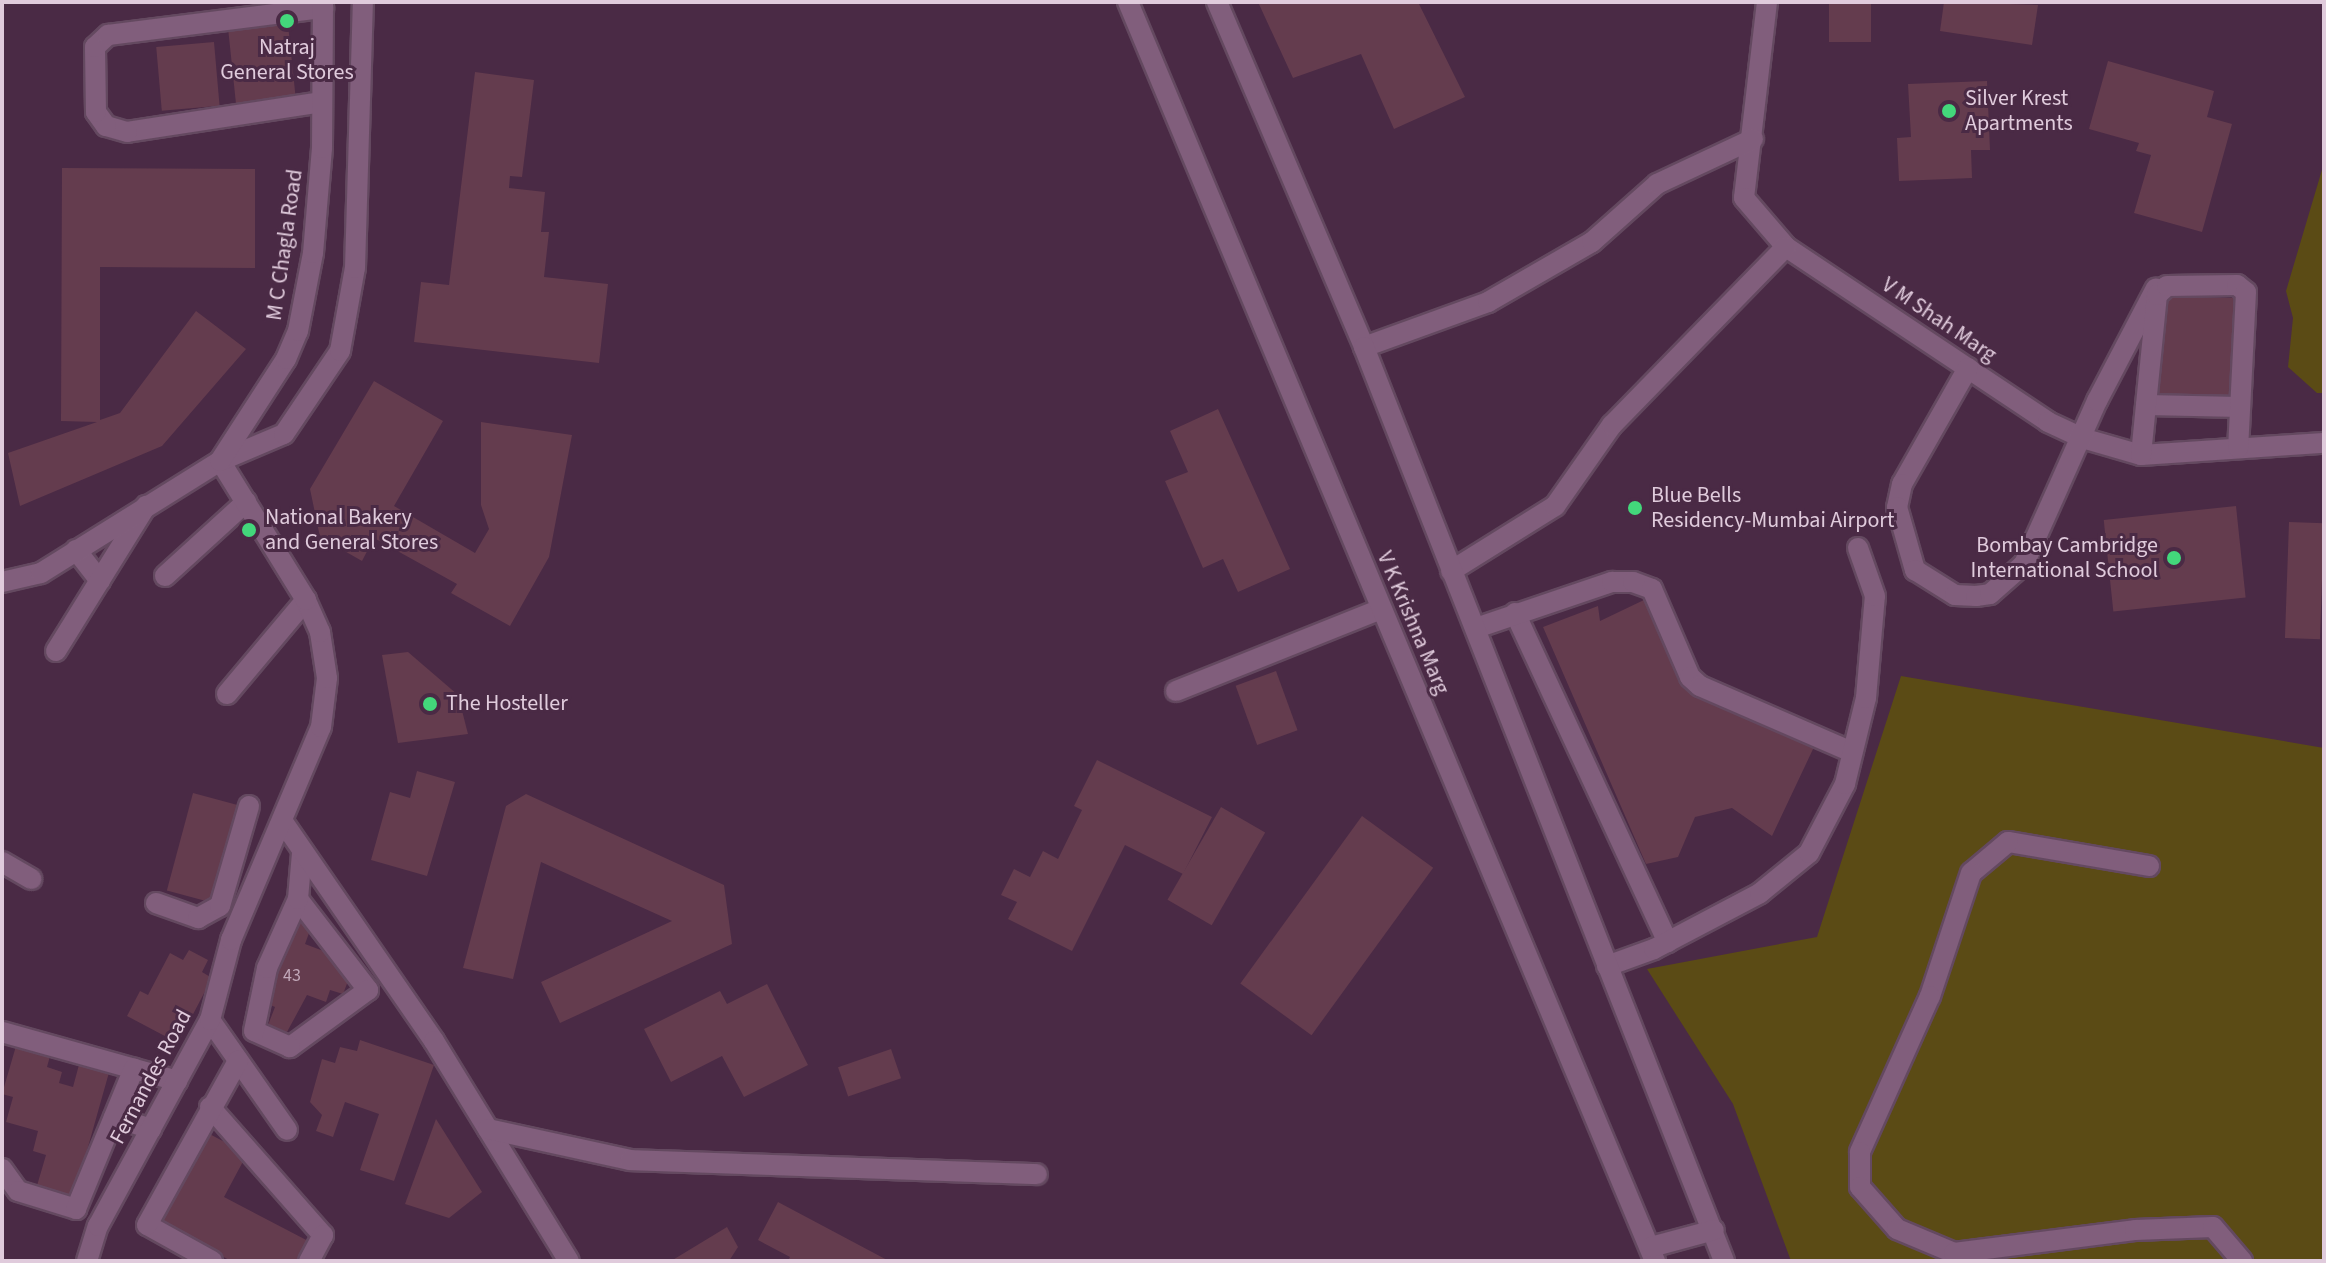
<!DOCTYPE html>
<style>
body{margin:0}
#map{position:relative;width:2326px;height:1263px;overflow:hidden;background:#4a2a45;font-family:"Source Sans 3",sans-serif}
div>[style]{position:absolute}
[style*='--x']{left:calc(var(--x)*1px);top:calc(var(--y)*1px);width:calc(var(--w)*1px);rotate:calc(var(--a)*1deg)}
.green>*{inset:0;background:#5b4b15}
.building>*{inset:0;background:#643c4e;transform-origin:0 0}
.roads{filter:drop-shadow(2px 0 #644960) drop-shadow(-2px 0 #644960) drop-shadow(0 2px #644960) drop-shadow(0 -2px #644960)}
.lane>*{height:20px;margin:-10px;padding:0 10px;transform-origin:10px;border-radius:10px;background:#815e7c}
.street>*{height:20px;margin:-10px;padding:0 10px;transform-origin:10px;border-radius:10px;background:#815e7c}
.secondary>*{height:20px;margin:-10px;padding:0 10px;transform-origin:10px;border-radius:10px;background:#815e7c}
.dots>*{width:22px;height:22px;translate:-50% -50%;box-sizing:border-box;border:4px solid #4a2a45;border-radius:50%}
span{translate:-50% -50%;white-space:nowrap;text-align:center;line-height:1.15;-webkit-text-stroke:6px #4a2a45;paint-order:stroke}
.number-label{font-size:18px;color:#c1a7b8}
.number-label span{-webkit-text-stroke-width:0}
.poi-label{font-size:22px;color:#e0cbdc}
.left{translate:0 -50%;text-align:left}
.right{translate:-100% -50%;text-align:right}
.street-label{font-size:22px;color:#e0cbdc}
.frame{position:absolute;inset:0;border:4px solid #e0cbdc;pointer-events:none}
</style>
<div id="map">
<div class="green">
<i style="clip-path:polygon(2324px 163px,2324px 393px,2317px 393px,2288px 367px,2293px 318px,2286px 291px)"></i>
<i style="clip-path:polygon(1901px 676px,2324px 748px,2324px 1261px,1791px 1261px,1733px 1104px,1647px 969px,1817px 937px)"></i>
</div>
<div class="building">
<i style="clip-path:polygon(1258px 2px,1418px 2px,1465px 97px,1394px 129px,1361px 54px,1293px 78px)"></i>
<i style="left:1829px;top:2px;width:42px;height:40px"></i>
<i style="clip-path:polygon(1944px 2px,2038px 5px,2032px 45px,1940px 31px)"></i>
<i style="left:287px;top:15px;width:84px;height:60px;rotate:84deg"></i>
<i style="left:214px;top:42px;width:64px;height:58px;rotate:85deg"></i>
<i style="clip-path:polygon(2108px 61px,2214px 91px,2207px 117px,2232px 124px,2202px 232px,2134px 213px,2151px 155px,2136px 151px,2139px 143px,2089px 129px)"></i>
<i style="clip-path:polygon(475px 72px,534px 80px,522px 177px,510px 176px,509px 188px,545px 192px,541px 232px,549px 232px,544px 277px,608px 284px,599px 363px,414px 342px,421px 282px,449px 285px)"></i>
<i style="clip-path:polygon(1987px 81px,1990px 150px,1971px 150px,1972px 178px,1899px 181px,1897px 138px,1911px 137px,1908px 84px)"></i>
<i style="clip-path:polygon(62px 168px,255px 169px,255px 268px,100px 267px,100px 420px,120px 413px,196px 311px,246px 349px,162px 446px,20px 506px,8px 453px,97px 422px,61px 421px)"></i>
<i style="clip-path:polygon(2163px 297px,2240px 298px,2231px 399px,2150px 399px)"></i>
<i style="clip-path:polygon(374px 381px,443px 421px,394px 506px,475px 553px,489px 529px,481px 505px,481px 422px,572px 435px,549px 557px,510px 626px,451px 593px,457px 584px,374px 538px,362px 561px,320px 537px,310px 489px)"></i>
<i style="clip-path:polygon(1218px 409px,1290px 569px,1238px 592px,1223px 559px,1203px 568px,1165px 481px,1188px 472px,1170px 431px)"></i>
<i style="left:2236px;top:506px;width:92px;height:133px;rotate:84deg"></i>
<i style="left:2289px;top:522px;width:35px;height:116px;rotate:2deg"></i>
<i style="clip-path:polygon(1646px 599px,1687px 688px,1814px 747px,1772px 836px,1732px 808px,1695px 817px,1678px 857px,1646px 864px,1543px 627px,1598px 606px,1600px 621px)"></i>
<i style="clip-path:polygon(408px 652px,458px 695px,468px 734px,398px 743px,382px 655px)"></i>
<i style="left:1276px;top:671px;width:63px;height:43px;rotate:70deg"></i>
<i style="clip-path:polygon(1097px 760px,1212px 817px,1183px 874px,1125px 845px,1072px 951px,1008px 919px,1017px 902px,1001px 895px,1014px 869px,1030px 877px,1043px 851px,1058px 859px,1082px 810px,1074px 806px)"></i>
<i style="clip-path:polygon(417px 771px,455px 782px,427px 876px,371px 860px,390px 792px,410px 798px)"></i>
<i style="left:193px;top:793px;width:49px;height:101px;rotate:15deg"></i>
<i style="clip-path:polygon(526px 794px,724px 885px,732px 944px,560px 1023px,541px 982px,672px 921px,541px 862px,513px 979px,463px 968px,506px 806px)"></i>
<i style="left:1221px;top:807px;width:51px;height:107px;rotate:30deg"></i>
<i style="left:1362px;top:816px;width:88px;height:207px;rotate:36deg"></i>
<i style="clip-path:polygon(293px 918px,312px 925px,305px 944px,355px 963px,343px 994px,330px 990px,326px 1002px,307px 995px,287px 1032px,268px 1025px,275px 1007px,268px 1004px,273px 990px,267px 988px)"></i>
<i style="clip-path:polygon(189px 950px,208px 960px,202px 972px,212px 978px,178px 1043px,127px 1016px,140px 991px,148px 995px,170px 953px,183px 960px)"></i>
<i style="clip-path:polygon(767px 984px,808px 1065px,744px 1097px,722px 1056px,671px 1082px,644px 1029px,720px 991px,727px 1004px)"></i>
<i style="clip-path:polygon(360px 1040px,434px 1065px,394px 1181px,360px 1170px,379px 1114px,345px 1102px,333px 1137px,316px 1131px,322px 1115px,310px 1102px,322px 1059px,335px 1063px,340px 1047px,357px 1051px)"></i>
<i style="clip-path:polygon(16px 1046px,50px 1056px,47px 1067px,62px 1072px,59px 1083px,73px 1087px,80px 1061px,110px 1069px,73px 1200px,36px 1189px,46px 1155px,33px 1151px,38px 1131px,6px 1122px,13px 1097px,2px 1094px)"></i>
<i style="left:891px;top:1049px;width:31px;height:56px;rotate:71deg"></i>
<i style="clip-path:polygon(436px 1119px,482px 1192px,449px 1218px,405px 1204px)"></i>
<i style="clip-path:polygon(204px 1131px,247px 1154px,224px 1197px,312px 1243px,303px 1261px,231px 1261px,156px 1221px)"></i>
<i style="clip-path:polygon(778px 1202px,889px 1261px,788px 1261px,790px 1257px,758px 1240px)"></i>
<i style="clip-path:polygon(727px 1227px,738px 1247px,729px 1261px,671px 1261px)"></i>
</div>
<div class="roads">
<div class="lane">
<i style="--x:76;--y:550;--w:39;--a:52"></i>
<i style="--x:1451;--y:571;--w:123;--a:-32"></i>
<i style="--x:1555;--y:506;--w:99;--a:-54.9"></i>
<i style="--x:165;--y:576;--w:110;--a:-42.4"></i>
<i style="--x:1515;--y:613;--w:363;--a:65.1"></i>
<i style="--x:1476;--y:628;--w:144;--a:-18.7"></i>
<i style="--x:1612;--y:582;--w:21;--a:0"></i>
<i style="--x:1633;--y:582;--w:20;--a:20"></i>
<i style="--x:1652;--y:589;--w:96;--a:66.6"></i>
<i style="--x:1690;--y:677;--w:13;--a:42"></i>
<i style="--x:1700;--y:686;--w:166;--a:23.5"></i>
<i style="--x:56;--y:651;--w:171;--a:-58.2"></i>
<i style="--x:1176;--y:691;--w:221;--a:-21.8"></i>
<i style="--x:227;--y:694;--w:123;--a:-50"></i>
<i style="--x:2;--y:862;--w:34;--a:30"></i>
<i style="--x:2149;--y:866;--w:143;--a:-170.3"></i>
<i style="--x:2008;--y:842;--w:48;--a:140"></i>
<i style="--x:1971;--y:873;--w:130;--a:108.4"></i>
<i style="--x:1930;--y:996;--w:171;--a:114.2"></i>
<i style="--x:1860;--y:1152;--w:35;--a:90"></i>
<i style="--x:1860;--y:1187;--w:56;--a:48.6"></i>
<i style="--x:1897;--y:1229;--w:62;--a:22.8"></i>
<i style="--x:1954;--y:1253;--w:182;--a:-7.2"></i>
<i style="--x:2135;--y:1230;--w:78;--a:-2.2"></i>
<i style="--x:2213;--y:1227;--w:45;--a:49.5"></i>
<i style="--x:298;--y:899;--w:115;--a:52.4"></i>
<i style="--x:368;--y:990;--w:97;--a:143.8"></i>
<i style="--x:290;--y:1047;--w:39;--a:-156"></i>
<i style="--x:254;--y:1031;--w:64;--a:-78.3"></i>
<i style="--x:267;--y:968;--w:76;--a:-65.8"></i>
<i style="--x:298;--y:899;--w:46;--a:-85"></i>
<i style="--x:156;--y:903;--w:45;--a:19.7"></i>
<i style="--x:198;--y:918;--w:25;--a:-29"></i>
<i style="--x:220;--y:906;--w:104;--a:-73.8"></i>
<i style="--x:1607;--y:966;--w:50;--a:-19.9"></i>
<i style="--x:1654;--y:949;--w:120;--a:-27.8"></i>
<i style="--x:1760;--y:893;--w:63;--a:-39.2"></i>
<i style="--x:1809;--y:853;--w:78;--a:-62.4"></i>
<i style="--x:1845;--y:784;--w:89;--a:-76.3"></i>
<i style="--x:1866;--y:698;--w:102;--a:-85"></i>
<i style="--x:1875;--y:596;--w:51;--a:-109.5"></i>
<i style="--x:210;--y:1020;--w:134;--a:55"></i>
<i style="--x:2;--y:1032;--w:182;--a:15.6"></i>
<i style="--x:210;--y:1107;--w:171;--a:48.6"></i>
<i style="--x:323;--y:1235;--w:30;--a:118"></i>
<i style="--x:114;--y:1117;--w:39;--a:18"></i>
<i style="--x:2;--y:1169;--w:27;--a:54"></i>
<i style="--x:18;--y:1191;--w:61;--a:17.2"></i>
<i style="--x:76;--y:1209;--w:152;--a:-67.6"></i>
<i style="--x:212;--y:1261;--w:74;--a:-151"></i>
<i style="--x:147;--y:1225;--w:188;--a:-61"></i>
</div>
<div class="street">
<i style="--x:1767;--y:2;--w:197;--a:96.7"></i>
<i style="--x:1744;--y:198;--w:65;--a:49.4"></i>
<i style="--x:1786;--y:247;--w:315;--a:33.7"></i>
<i style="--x:2048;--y:422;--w:38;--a:25"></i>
<i style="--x:2082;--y:438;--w:61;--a:16.1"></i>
<i style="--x:2141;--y:455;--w:183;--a:-3.8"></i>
<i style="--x:322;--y:102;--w:197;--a:171.3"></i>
<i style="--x:127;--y:132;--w:22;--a:-164"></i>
<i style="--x:106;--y:126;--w:17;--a:-126"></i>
<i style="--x:96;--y:112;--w:65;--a:-90.9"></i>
<i style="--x:95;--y:47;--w:18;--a:-43"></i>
<i style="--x:108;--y:35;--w:217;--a:-7.2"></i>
<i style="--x:1364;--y:347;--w:132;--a:-19.9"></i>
<i style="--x:1488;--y:302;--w:120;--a:-30"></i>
<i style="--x:1592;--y:242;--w:87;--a:-41.7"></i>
<i style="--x:1657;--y:184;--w:106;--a:-25.1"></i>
<i style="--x:1968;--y:368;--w:133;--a:119.6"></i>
<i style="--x:1902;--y:484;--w:24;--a:102"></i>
<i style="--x:1897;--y:507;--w:66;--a:74.1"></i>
<i style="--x:1915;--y:570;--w:47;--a:32"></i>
<i style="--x:1955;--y:595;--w:21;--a:3"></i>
<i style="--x:1976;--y:596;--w:14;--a:-8"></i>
<i style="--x:1990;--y:594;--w:45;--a:-41.4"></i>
<i style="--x:2024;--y:564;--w:179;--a:-65.9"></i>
<i style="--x:2097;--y:401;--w:127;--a:-62.4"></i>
<i style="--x:2146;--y:405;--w:94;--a:1.2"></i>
<i style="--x:1612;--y:425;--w:249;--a:-45.7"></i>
<i style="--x:2141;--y:455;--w:161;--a:-84.3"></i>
<i style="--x:2157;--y:295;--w:13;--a:-42"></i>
<i style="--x:2167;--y:286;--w:70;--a:-0.8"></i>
<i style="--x:2237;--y:285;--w:11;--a:38"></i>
<i style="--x:2246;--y:292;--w:156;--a:92.9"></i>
<i style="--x:283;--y:822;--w:266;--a:55.4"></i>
<i style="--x:434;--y:1041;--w:258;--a:58.5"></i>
<i style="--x:488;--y:1129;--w:145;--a:12.3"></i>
<i style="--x:630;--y:1160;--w:407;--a:2"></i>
<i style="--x:87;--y:1261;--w:37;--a:-73"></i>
<i style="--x:98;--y:1226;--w:234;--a:-61.5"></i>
<i style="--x:210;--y:1020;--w:83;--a:-75.3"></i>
<i style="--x:231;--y:940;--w:231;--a:-67.1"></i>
<i style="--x:321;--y:727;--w:49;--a:-83"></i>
<i style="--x:327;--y:678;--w:47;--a:-98.7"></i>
<i style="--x:320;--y:632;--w:35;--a:-114"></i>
<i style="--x:306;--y:600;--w:163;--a:-121.7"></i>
</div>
<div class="secondary">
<i style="--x:1128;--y:2;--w:1365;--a:67.29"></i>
<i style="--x:1217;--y:2;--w:375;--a:66.9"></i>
<i style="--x:1364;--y:347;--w:982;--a:68.5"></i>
<i style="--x:220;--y:461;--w:69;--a:-22.9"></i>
<i style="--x:284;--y:434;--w:100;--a:-56"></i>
<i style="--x:340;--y:351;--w:84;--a:-79.8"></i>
<i style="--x:355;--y:268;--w:266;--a:-88.3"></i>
<i style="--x:2;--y:582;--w:40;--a:-13"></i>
<i style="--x:41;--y:573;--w:211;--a:-32"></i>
<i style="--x:220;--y:461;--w:121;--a:-57.1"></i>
<i style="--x:286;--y:359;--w:30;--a:-67"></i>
<i style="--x:298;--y:331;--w:79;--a:-79.1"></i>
<i style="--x:313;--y:253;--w:105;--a:-85.1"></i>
<i style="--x:322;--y:148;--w:146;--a:-89.6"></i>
<i style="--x:1651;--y:1247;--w:65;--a:-15.1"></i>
</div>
</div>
<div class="dots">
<i style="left:287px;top:21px;background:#43d77b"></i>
<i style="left:1949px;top:111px;background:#43d77b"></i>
<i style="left:1635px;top:508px;background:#43d77b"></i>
<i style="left:249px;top:530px;background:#43d77b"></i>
<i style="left:2174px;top:558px;background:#43d77b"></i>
<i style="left:430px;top:704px;background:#43d77b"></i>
</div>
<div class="number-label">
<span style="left:292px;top:976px">43</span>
</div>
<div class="poi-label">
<span style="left:287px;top:60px">Natraj<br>General Stores</span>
<span class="left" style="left:1965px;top:111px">Silver Krest<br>Apartments</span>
<span class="left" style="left:1651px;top:508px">Blue Bells<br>Residency-Mumbai Airport</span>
<span class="left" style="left:265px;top:530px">National Bakery<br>and General Stores</span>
<span class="right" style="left:2158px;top:558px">Bombay Cambridge<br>International School</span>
<span class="left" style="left:446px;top:704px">The Hosteller</span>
</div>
<div class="street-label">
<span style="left:285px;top:245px;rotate:-82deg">M C Chagla Road</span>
<span style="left:1939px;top:320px;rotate:34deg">V M Shah Marg</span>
<span style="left:1413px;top:623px;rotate:67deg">V K Krishna Marg</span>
<span style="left:151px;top:1077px;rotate:-62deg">Fernandes Road</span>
</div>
<div class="frame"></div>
</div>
